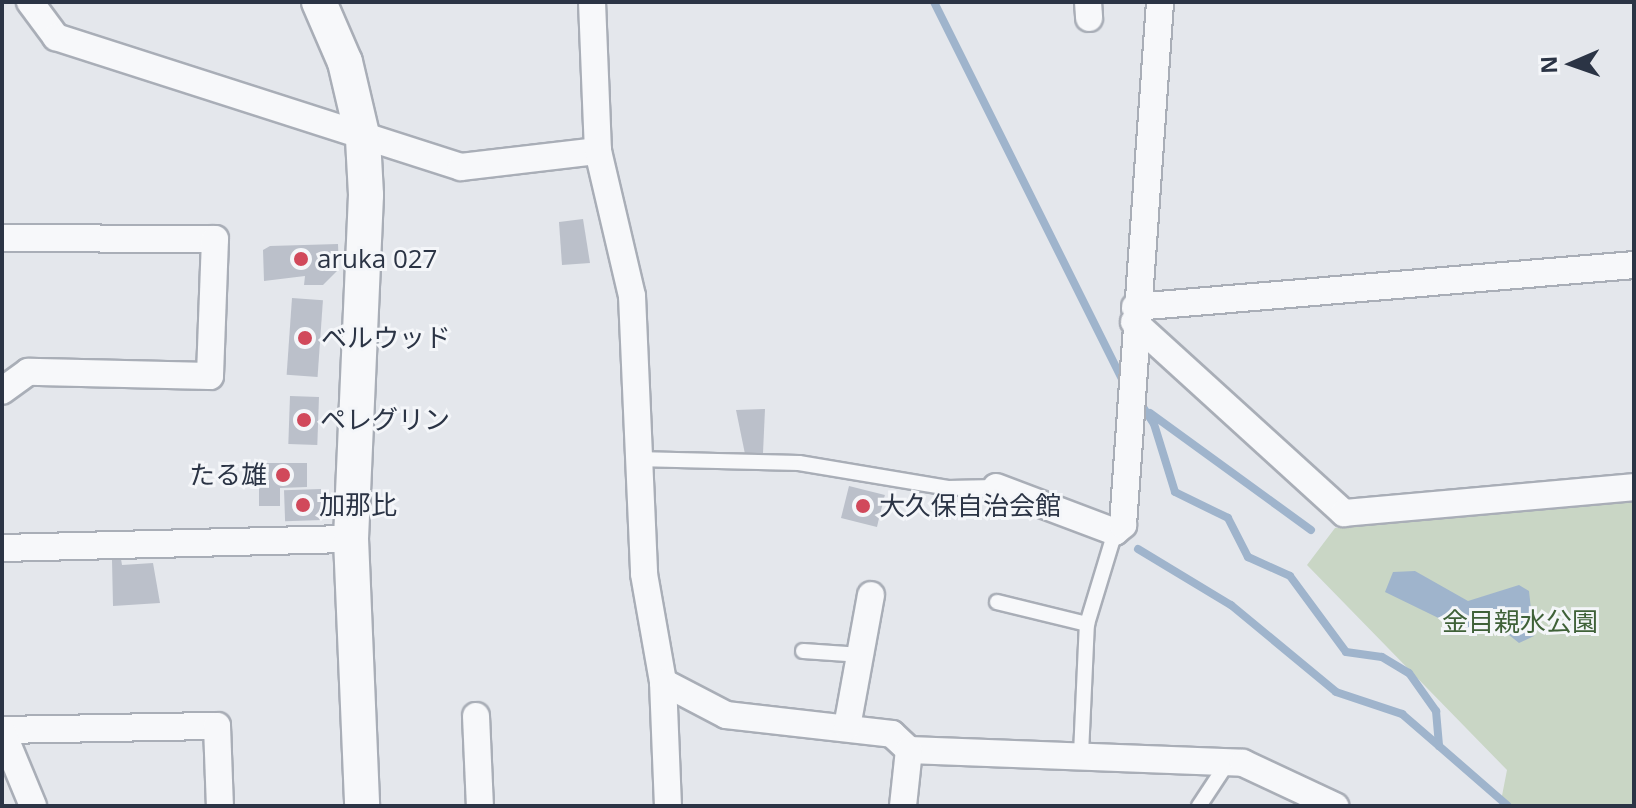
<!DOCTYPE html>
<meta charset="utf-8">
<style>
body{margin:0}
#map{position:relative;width:1636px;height:808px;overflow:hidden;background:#e4e7ec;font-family:"Open Sans","Noto Sans JP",sans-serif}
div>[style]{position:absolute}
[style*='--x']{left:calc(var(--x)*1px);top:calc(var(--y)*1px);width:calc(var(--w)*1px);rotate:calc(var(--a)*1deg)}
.green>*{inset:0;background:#c9d6c5}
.water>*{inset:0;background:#9fb4cc}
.stream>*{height:8px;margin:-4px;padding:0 4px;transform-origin:4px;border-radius:4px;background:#9fb4cc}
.building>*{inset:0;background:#bbc0ca;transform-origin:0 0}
.roads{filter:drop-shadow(2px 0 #a9aeb7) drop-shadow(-2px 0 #a9aeb7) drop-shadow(0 2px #a9aeb7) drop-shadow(0 -2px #a9aeb7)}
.service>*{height:14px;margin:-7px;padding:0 7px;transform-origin:7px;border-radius:7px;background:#f7f8fa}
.minor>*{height:26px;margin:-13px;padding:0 13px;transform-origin:13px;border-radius:13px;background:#f7f8fa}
.tertiary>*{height:34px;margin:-17px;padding:0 17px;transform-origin:17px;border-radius:17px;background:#f7f8fa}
.dots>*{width:22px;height:22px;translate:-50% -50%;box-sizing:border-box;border:4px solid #f4f6f9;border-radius:50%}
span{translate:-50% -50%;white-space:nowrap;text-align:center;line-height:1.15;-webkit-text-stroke:6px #f4f6f9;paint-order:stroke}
.poi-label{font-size:26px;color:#2b3445}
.left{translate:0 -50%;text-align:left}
.right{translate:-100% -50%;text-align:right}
.park-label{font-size:26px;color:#3f6138}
.frame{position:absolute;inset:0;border:4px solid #2b3445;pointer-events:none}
.north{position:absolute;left:1532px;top:24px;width:80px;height:80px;-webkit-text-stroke:6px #f4f6f9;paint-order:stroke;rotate:268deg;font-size:22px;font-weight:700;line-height:32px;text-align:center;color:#2b3445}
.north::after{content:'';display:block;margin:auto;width:28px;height:36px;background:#2b3445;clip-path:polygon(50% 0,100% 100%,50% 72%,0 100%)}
</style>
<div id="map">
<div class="green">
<i style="clip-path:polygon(1634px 497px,1634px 806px,1500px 806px,1507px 770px,1307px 565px,1335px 528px)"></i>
</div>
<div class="water">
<i style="clip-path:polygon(1415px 571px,1468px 601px,1519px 585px,1529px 591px,1534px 636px,1519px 643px,1499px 627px,1461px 629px,1385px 592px,1393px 572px)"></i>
</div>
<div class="stream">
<i style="--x:934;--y:2;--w:428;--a:63.5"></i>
<i style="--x:1139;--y:401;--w:27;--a:57"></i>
<i style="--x:1154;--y:424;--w:71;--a:72.8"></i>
<i style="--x:1175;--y:492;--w:59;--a:26.1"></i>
<i style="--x:1228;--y:518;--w:44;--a:62.9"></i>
<i style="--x:1248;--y:557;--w:46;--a:24.3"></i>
<i style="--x:1290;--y:576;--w:94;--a:53.6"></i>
<i style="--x:1346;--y:652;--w:36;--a:8"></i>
<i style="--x:1382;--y:657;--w:31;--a:31"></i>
<i style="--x:1409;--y:673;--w:47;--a:54.6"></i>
<i style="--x:1436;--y:711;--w:35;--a:85"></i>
<i style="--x:1439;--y:746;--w:91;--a:41"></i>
<i style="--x:1150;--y:413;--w:199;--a:36"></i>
<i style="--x:1138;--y:549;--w:109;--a:31.1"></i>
<i style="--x:1231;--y:605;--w:136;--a:39.6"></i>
<i style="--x:1336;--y:692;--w:70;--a:18.4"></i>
<i style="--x:1402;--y:714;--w:49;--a:40.9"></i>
</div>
<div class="building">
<i style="clip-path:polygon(583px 219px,590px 263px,562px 265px,559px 222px)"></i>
<i style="clip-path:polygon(338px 244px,339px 269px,323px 285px,304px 285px,305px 276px,264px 281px,263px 250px,270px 246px)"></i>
<i style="left:292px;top:298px;width:31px;height:77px;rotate:4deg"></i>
<i style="left:290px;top:396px;width:29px;height:48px;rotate:2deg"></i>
<i style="clip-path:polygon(765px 409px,763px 453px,745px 454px,736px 410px)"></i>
<i style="clip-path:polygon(259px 463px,307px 463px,307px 487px,280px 488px,280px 506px,259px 506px)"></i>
<i style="left:849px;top:486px;width:37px;height:33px;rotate:14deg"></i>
<i style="left:321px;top:489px;width:31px;height:37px;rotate:88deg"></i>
<i style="clip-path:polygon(121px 559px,122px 565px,153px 563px,160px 603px,113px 606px,112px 560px)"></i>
</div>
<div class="roads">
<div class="service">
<i style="--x:636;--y:459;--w:163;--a:1.4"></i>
<i style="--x:799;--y:463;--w:151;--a:9.5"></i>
<i style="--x:948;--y:488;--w:48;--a:-1.2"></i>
<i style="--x:997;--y:602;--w:93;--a:13.7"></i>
<i style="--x:803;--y:651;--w:59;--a:3.9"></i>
<i style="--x:1081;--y:754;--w:130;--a:-87.4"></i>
<i style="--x:1087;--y:624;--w:96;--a:-73.1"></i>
<i style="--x:1199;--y:806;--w:53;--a:-56.6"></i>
</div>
<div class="minor">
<i style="--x:30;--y:2;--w:44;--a:53.4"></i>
<i style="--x:56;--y:37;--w:425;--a:17.8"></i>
<i style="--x:461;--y:167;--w:138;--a:-6.7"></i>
<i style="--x:592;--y:2;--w:149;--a:87.7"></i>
<i style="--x:598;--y:151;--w:149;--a:76.8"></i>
<i style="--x:632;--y:296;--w:278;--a:87.5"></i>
<i style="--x:644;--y:574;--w:110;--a:80"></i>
<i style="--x:663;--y:682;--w:71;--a:27.6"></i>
<i style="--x:726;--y:715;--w:167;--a:6.5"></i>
<i style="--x:892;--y:734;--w:23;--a:43"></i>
<i style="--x:909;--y:750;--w:334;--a:2.2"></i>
<i style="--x:1243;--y:763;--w:102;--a:25.1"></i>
<i style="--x:1088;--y:2;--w:16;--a:86"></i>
<i style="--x:2;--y:238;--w:213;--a:0.3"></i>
<i style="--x:215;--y:239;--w:137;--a:92.1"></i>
<i style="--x:210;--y:376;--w:182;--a:-178.7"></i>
<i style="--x:28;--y:372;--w:32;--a:144"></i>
<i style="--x:1135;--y:307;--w:501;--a:-4.81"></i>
<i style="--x:1134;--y:322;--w:284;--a:42.3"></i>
<i style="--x:1344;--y:513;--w:291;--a:-5.1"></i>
<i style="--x:996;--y:487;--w:127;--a:20.7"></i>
<i style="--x:1115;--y:532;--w:11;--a:-41"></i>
<i style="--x:1123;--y:525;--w:524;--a:-85.95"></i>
<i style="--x:2;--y:548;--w:349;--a:-1.5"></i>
<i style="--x:663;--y:682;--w:124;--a:87.7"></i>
<i style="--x:476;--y:716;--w:90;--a:87.5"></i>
<i style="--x:847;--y:727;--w:134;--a:-79.7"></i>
<i style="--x:2;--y:730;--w:215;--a:-1.1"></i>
<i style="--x:217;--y:726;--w:80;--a:87.9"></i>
<i style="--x:2;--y:731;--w:81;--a:67.5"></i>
<i style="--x:903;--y:806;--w:56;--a:-83.9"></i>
</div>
<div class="tertiary">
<i style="--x:319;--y:2;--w:65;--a:66.6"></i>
<i style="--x:345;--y:62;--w:79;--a:76.8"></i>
<i style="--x:363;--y:139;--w:56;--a:86.9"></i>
<i style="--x:366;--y:195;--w:344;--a:92.5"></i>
<i style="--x:351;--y:539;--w:267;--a:87.6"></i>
</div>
</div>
<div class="dots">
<i style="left:301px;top:259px;background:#d1495b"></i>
<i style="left:305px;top:338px;background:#d1495b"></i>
<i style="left:304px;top:420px;background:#d1495b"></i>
<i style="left:283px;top:475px;background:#d1495b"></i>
<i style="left:303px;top:505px;background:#d1495b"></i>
<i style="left:863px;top:506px;background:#d1495b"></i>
</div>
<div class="poi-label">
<span class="left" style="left:317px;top:259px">aruka 027</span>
<span class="left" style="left:321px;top:338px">ベルウッド</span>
<span class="left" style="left:320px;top:420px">ペレグリン</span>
<span class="right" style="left:267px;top:475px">たる雄</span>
<span class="left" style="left:319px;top:505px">加那比</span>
<span class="left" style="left:879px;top:506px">大久保自治会館</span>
</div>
<div class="park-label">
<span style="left:1520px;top:622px">金目親水公園</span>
</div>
<div class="frame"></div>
<div class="north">N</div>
</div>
